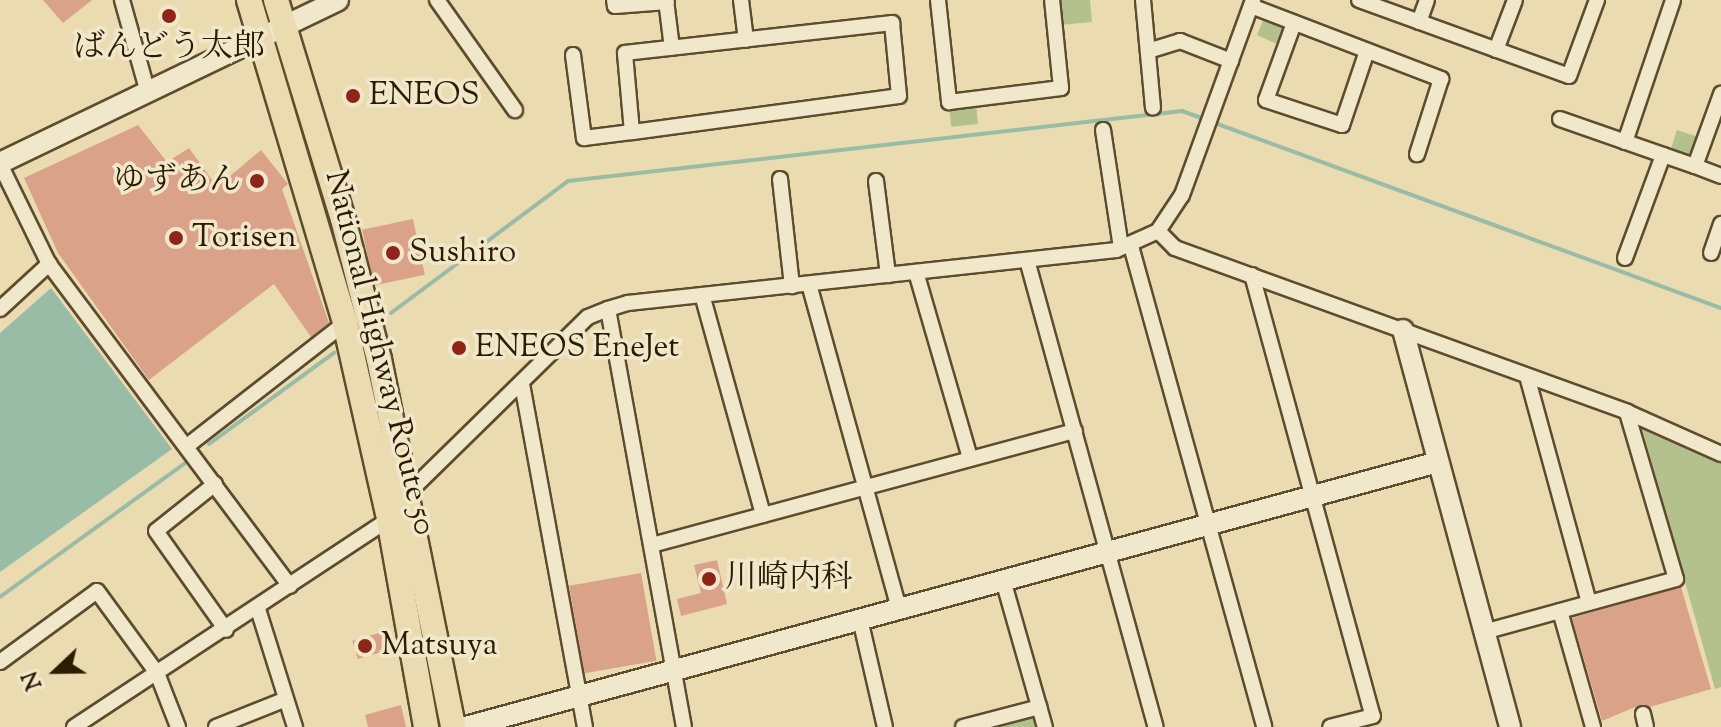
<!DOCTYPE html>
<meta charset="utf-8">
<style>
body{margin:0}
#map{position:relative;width:1721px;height:727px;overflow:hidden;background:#eadbb1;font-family:"Sorts Mill Goudy","Noto Serif JP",serif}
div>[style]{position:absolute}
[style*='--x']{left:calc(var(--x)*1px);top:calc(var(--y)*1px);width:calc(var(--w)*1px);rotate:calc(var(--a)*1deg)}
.green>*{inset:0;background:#b5c18d;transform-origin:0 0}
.water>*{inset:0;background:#99bca7}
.stream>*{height:4px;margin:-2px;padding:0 2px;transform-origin:2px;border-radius:2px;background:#99bca7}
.building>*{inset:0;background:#dba28a;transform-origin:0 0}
.roads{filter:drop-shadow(2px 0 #5d4c2d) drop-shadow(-2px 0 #5d4c2d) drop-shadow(0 2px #5d4c2d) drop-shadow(0 -2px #5d4c2d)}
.street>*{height:14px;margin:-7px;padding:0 7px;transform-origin:7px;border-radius:7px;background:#f1e8cc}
.secondary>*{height:20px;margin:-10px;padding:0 10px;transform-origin:10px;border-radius:10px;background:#f1e8cc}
.highway>*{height:24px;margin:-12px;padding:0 12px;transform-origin:12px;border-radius:12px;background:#eadbb1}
.dots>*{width:22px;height:22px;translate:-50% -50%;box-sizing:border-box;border:4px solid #f1e8cc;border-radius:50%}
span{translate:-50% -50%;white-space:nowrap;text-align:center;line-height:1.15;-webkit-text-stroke:7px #f1e8cc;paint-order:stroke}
.poi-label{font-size:32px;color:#2e1c01}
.left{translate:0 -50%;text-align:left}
.right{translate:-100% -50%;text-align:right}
.street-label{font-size:32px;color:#2e1c01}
.north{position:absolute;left:16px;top:631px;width:80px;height:80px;-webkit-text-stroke:6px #f1e8cc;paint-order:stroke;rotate:248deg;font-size:22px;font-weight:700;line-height:32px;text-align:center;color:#2e1c01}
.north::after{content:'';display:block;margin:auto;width:28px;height:36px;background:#2e1c01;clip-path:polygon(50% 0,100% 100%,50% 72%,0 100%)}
</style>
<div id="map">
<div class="green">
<i style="clip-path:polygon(1057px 0,1090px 0,1092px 22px,1060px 25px)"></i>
<i style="left:1265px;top:16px;width:23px;height:21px;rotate:23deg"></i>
<i style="left:976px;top:104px;width:20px;height:27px;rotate:84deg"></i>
<i style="left:1677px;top:130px;width:22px;height:21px;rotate:18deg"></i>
<i style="clip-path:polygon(1642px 428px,1721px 457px,1721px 687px,1715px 689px)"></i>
<i style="clip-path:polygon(1032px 715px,1036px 727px,989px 727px)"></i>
</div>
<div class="water">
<i style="clip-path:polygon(51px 288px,172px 449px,0 572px,0 333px)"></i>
</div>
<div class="stream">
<i style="--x:391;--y:313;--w:221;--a:-36.7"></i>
<i style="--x:568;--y:181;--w:618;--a:-6.5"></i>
<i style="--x:1182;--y:111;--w:574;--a:20.08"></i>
<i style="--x:209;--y:444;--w:155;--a:-36.1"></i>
<i style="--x:0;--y:597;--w:228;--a:-35.9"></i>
</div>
<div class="building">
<i style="clip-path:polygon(43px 0,92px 0,63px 23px)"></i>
<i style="clip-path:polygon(138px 125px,167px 162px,189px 148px,217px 187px,261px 150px,288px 184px,282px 189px,329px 323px,311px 337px,274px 284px,149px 380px,58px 253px,24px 178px)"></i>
<i style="left:413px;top:219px;width:57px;height:52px;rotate:78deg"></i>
<i style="clip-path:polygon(717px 560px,727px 604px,681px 616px,677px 599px,701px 593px,694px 565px)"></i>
<i style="left:641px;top:573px;width:89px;height:73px;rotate:80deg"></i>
<i style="clip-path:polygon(1681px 587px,1711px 689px,1650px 707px,1640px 705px,1602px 721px,1572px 618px)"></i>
<i style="left:386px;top:631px;width:19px;height:35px;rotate:74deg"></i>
<i style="clip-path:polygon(401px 705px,406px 727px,368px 727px,365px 715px)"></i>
</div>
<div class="roads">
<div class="street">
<i style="--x:122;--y:0;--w:97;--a:74.4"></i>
<i style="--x:437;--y:0;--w:135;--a:54.7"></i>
<i style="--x:614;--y:0;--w:6;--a:81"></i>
<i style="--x:615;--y:6;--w:52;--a:-4.4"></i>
<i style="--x:666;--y:0;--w:48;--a:82.9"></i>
<i style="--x:741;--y:0;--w:40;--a:82.9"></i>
<i style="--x:938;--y:0;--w:103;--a:83.8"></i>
<i style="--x:949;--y:102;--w:113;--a:-7.1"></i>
<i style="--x:1061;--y:88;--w:88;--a:-95.8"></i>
<i style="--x:1143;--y:0;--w:108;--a:84.7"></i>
<i style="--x:1359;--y:0;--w:223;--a:19.9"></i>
<i style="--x:1569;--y:76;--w:81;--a:-69.8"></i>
<i style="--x:1251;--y:6;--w:204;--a:21"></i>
<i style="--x:1441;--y:79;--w:79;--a:107.7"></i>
<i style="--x:1419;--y:22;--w:23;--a:-70"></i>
<i style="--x:892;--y:23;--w:73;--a:84.5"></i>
<i style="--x:899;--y:96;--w:269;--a:172.3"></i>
<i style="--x:632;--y:132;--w:79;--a:-95.1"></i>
<i style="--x:625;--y:53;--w:269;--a:-6.4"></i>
<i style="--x:1294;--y:23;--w:82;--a:110"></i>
<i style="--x:1266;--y:100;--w:80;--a:18.2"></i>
<i style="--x:1342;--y:125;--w:78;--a:-71.3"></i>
<i style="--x:1496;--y:50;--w:53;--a:-69.2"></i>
<i style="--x:1148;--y:51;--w:34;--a:-17"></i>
<i style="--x:1180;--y:41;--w:55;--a:21.4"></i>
<i style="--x:573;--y:55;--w:84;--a:82.5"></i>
<i style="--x:584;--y:138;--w:48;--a:-7.1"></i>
<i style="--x:1560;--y:119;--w:143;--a:19.2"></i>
<i style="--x:1695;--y:166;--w:77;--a:-70.1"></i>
<i style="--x:1103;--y:130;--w:119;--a:81.3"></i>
<i style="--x:1625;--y:142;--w:150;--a:-71.3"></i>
<i style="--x:0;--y:164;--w:111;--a:63.9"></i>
<i style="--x:49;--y:264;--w:402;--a:53.2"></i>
<i style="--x:1695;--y:166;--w:28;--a:21"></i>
<i style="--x:780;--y:179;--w:108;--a:83.6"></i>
<i style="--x:876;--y:181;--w:95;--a:82.7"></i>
<i style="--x:1158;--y:231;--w:24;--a:45"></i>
<i style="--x:1175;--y:248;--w:481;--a:19.9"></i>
<i style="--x:1627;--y:412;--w:103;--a:24.1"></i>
<i style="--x:1131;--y:246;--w:499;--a:74.5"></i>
<i style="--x:1711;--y:253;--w:31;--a:-71"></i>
<i style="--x:1625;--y:258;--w:110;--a:-69.7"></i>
<i style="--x:1027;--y:260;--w:484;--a:74.6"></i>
<i style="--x:916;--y:272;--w:194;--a:73.8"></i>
<i style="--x:1252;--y:275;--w:457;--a:74.7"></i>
<i style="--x:1373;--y:716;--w:44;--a:165.7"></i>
<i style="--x:809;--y:284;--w:336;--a:74.5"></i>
<i style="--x:703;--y:298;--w:225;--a:74.5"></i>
<i style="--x:0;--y:309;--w:67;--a:-42.6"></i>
<i style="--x:608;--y:309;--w:425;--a:79.7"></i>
<i style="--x:1527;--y:376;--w:235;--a:74.7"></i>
<i style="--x:522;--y:384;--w:349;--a:79.6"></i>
<i style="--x:187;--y:446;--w:200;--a:-37.9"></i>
<i style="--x:215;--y:484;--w:75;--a:141.5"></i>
<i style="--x:156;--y:531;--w:121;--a:54.7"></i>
<i style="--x:407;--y:494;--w:253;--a:-44.4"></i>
<i style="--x:588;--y:317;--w:22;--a:-22"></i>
<i style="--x:608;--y:309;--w:21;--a:-17"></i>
<i style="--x:628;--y:303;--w:491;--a:-6.2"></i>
<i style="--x:1116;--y:250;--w:46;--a:-24.3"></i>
<i style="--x:1158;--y:231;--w:43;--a:-56.3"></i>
<i style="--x:1182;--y:195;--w:208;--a:-70"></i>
<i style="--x:652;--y:545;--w:438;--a:-15.1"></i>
<i style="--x:1003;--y:580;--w:153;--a:74.1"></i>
<i style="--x:258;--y:609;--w:124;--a:72.6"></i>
<i style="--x:1560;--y:611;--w:121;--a:74.1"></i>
<i style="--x:860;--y:619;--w:111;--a:77"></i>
<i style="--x:1484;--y:632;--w:199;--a:-15.4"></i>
<i style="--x:1676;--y:579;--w:174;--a:-106.4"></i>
<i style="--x:0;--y:662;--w:120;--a:-36.2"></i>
<i style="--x:97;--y:591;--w:102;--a:53.8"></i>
<i style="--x:157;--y:673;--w:58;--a:68.7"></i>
<i style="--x:1643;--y:714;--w:13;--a:77"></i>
<i style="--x:74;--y:727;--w:377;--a:-33.4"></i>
<i style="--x:216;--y:727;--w:75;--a:-21.8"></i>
<i style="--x:963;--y:727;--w:79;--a:-14.7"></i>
</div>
<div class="secondary">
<i style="--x:0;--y:163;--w:375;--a:-25.7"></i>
<i style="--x:1403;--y:330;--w:411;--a:74.9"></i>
<i style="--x:466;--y:727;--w:1007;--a:-15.25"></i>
</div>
<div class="highway">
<i style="--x:249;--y:0;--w:337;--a:73.4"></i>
<i style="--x:345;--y:323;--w:201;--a:77.3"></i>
<i style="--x:389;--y:519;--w:211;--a:79.9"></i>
<i style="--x:276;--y:0;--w:229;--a:73"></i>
<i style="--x:343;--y:219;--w:145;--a:75.6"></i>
<i style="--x:379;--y:359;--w:375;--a:78.6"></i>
</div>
</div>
<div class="dots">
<i style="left:169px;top:16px;background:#8f2418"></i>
<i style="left:353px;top:96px;background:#8f2418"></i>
<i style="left:257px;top:181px;background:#8f2418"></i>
<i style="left:176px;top:238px;background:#8f2418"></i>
<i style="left:393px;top:253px;background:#8f2418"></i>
<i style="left:459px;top:348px;background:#8f2418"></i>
<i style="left:709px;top:579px;background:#8f2418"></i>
<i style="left:365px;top:646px;background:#8f2418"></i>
</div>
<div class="poi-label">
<span style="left:169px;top:48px">ばんどう太郎</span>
<span class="left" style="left:369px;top:96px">ENEOS</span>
<span class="right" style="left:241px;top:181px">ゆずあん</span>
<span class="left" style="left:192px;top:238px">Torisen</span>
<span class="left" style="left:409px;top:253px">Sushiro</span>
<span class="left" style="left:475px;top:348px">ENEOS EneJet</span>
<span class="left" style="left:725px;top:579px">川崎内科</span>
<span class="left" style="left:381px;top:646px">Matsuya</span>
</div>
<div class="street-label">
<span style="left:379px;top:353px;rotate:76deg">National Highway Route 50</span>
</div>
<div class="north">N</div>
</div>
